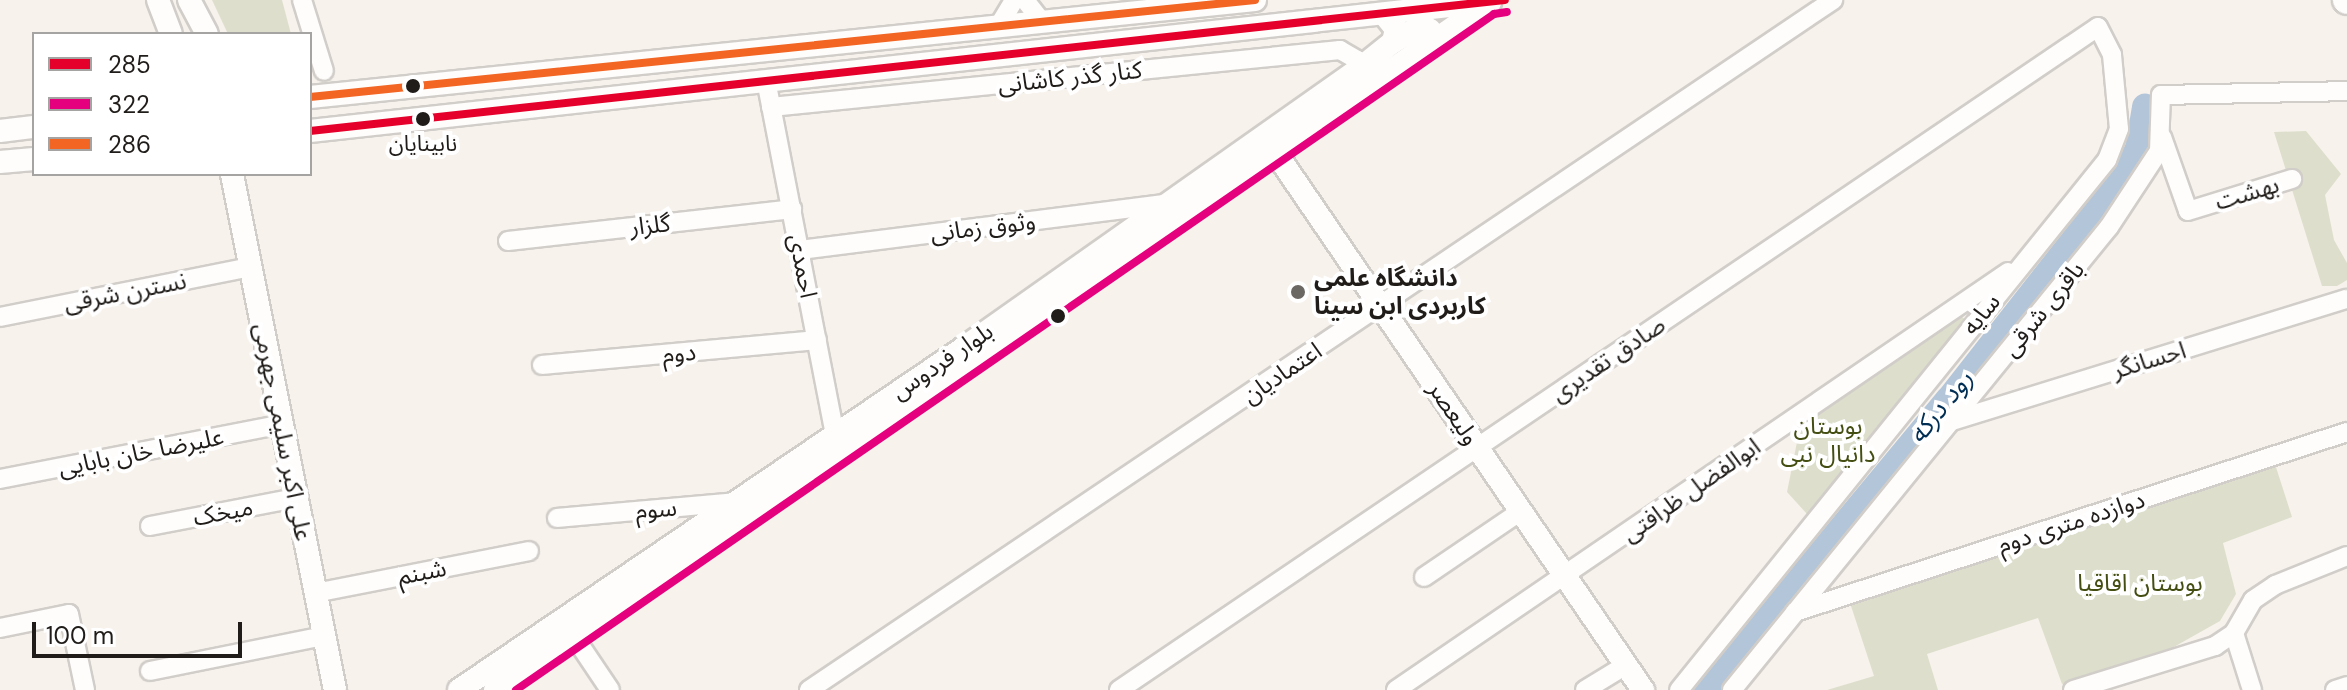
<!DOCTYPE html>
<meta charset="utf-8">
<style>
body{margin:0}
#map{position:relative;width:2347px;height:690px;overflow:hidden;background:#f7f2ec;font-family:"DM Sans","Noto Sans Arabic",sans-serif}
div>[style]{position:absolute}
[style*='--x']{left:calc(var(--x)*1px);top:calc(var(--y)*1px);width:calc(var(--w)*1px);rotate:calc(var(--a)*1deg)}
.green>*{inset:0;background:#dddfcc}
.river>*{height:26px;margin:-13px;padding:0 13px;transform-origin:13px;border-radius:13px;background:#b3c5d8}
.roads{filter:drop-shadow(2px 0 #d1cdc9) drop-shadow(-2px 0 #d1cdc9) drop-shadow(0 2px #d1cdc9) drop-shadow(0 -2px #d1cdc9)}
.minor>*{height:18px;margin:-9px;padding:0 9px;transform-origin:9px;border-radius:9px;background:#fefdfc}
.major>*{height:22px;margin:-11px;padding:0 11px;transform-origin:11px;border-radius:11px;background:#fefdfc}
.highway>*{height:26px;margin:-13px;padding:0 13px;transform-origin:13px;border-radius:13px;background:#fefdfc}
.bus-1>*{height:8px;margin:-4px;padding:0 4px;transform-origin:4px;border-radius:4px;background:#e4002b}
.bus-2>*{height:8px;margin:-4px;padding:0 4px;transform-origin:4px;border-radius:4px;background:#e5007d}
.bus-3>*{height:8px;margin:-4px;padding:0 4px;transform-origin:4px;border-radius:4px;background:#f26522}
.dots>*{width:22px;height:22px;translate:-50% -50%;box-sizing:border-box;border:4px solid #fff;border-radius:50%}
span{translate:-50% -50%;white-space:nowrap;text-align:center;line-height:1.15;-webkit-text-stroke:8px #fff;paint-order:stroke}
.bus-label{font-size:22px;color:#1f1c19}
.street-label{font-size:24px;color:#1f1c19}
.poi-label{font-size:24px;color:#1f1c19;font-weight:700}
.left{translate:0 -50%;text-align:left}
.park-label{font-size:24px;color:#444e12}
.water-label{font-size:26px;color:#002e54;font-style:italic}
.legend{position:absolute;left:32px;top:32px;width:280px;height:144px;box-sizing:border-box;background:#fff;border:2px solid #a5a4a3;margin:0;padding:10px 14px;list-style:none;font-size:24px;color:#1f1c19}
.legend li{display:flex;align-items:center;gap:16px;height:40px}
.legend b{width:40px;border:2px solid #a5a4a3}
.scale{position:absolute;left:32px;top:622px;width:210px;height:36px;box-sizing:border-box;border:4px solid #1f1c19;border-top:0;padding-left:10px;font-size:24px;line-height:28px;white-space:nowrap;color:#1f1c19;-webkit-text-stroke:6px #fff;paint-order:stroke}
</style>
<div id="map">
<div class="green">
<i style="clip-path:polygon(212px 0,282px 0,291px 34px,228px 34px)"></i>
<i style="clip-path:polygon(2306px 131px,2341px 174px,2325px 195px,2334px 240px,2347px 263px,2347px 280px,2337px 286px,2322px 286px,2274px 132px)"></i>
<i style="clip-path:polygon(1957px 314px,1965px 319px,1807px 514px,1787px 492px,1801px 422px)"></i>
<i style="clip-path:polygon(2274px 461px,2292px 517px,2223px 543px,2236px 594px,2220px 621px,2172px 648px,2062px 684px,2038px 618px,1927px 654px,1938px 690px,1827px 690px,1874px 676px,1850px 603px)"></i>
</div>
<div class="river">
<i style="--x:1707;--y:690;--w:378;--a:-50.3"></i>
<i style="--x:1949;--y:399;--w:269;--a:-51.9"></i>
<i style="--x:2115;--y:187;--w:44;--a:-58.8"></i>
<i style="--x:2138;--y:149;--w:43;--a:-80.5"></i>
</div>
<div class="roads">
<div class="minor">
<i style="--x:302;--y:0;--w:74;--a:72.8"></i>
<i style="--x:1025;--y:0;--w:28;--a:52"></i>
<i style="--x:998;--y:27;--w:31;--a:-59"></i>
<i style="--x:766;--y:80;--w:361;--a:79"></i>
<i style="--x:835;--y:434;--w:13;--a:58"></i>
<i style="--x:771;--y:107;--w:572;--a:-5.72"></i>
<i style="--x:1340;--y:50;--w:20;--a:30"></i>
<i style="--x:1357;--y:60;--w:9;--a:77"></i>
<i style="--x:2162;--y:137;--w:78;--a:70.6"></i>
<i style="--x:2188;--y:211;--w:109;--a:-17.1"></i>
<i style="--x:508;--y:241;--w:286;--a:-6.4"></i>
<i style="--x:800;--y:250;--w:369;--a:-7.2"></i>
<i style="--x:0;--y:317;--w:256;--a:-11.3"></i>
<i style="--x:542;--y:365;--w:276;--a:-5.2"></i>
<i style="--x:1952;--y:421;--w:413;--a:-17.2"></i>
<i style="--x:0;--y:479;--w:287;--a:-11"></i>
<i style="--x:557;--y:518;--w:181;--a:-5.1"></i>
<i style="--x:150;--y:526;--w:149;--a:-10.9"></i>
<i style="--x:1424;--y:577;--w:117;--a:-34.2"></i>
<i style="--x:315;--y:593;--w:218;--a:-11.1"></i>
<i style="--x:1795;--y:612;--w:581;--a:-18.06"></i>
<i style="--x:567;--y:626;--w:77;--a:56.1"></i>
<i style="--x:0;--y:628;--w:70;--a:-11.5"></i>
<i style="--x:69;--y:614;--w:78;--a:78.1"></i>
<i style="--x:2234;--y:633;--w:60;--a:72.5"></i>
<i style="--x:150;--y:671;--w:177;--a:-11.4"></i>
<i style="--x:809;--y:690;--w:1235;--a:-33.97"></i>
<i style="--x:1119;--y:690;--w:1182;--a:-34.11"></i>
<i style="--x:2098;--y:27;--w:31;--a:63"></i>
<i style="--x:2112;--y:55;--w:74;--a:84.6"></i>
<i style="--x:2119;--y:129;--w:33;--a:111"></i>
<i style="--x:2107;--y:160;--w:681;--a:128.92"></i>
<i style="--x:1396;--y:690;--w:741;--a:-34.33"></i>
<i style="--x:1585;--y:690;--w:48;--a:-31.4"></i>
<i style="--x:1732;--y:690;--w:597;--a:-50.85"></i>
<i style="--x:2109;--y:227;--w:91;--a:-56.7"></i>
<i style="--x:2159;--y:151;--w:56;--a:-88"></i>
<i style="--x:2161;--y:95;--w:186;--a:-1.2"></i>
<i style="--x:2073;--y:690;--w:149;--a:-17.2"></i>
<i style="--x:2215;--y:646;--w:23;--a:-34"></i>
<i style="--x:2234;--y:633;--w:38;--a:-60"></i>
<i style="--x:2253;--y:600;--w:27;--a:-34"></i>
<i style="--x:2275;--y:585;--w:78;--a:-21.9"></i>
<i style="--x:2335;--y:690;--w:13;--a:-18"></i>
</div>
<div class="major">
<i style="--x:158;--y:0;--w:36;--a:69"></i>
<i style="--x:189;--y:0;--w:38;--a:62"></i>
<i style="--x:1393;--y:42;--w:34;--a:-30"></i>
<i style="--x:1422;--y:25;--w:9;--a:32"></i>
<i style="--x:1430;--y:30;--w:15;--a:90"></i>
<i style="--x:310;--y:97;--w:950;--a:-5.86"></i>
<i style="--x:0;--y:131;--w:34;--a:-7"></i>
<i style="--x:310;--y:131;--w:1183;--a:-6.26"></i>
<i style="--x:1269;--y:143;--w:663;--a:55.64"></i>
<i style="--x:0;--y:162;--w:34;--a:-5"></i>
<i style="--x:232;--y:174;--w:526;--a:78.71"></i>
<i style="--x:459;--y:690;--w:611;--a:-34.13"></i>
<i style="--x:965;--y:347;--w:482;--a:-35.2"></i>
<i style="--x:1359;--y:69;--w:43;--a:-38.5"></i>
<i style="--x:1393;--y:42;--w:13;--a:-77"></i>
<i style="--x:1396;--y:29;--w:19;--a:-129"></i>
<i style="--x:495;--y:690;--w:1210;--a:-34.66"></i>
</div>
<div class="highway">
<i style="--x:2346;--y:0;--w:1;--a:45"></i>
</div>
</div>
<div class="bus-1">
<i style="--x:310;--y:131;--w:1202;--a:-6.26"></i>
</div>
<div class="bus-2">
<i style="--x:516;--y:690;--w:1189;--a:-34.65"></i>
<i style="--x:1494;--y:14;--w:13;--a:-9"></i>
</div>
<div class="bus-3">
<i style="--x:310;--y:97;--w:950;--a:-5.86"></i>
</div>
<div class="dots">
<i style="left:413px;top:86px;background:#1f1c19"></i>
<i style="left:423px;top:119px;background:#1f1c19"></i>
<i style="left:1298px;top:292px;background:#6b6763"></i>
<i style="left:1058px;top:316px;background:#1f1c19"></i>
</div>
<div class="bus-label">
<span style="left:423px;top:144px">نابینایان</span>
</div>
<div class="street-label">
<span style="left:1070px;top:77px;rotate:-6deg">کنار گذر کاشانی</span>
<span style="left:2247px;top:193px;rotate:-17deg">بهشت</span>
<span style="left:650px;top:225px;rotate:-6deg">گلزار</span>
<span style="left:983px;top:227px;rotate:-7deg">وثوق زمانی</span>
<span style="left:803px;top:266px;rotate:79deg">احمدی</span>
<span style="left:125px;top:292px;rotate:-11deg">نسترن شرقی</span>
<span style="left:2043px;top:309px;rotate:-51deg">باقری شرقی</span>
<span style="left:1981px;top:314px;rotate:-51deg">سایه</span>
<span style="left:679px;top:353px;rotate:-5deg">دوم</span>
<span style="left:1608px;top:359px;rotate:-34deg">صادق تقدیری</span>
<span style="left:2149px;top:360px;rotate:-17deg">احسانگر</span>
<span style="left:942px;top:361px;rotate:-34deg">بلوار فردوس</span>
<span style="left:1282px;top:373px;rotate:-34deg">اعتمادیان</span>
<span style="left:1454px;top:413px;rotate:56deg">ولیعصر</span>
<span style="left:283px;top:432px;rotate:79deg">علی اکبر سلیمی جهرمی</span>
<span style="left:141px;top:452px;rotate:-11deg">علیرضا خان بابایی</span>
<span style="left:1691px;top:490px;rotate:-35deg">ابوالفضل ظرافتی</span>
<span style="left:656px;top:509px;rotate:-5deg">سوم</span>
<span style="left:223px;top:512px;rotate:-11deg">میخک</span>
<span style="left:2071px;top:522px;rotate:-18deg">دوازده متری دوم</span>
<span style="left:422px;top:572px;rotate:-11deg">شبنم</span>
</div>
<div class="poi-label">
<span class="left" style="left:1314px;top:292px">دانشگاه علمی<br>کاربردی ابن سینا</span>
</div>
<div class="park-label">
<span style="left:1828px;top:440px">بوستان<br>دانیال نبی</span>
<span style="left:2140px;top:583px">بوستان اقاقیا</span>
</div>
<div class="water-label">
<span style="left:1941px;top:407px;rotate:-51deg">رود درکه</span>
</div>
<ul class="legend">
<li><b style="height:10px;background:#e4002b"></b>285</li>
<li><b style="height:10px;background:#e5007d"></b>322</li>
<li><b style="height:10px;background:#f26522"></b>286</li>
</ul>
<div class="scale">100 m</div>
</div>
